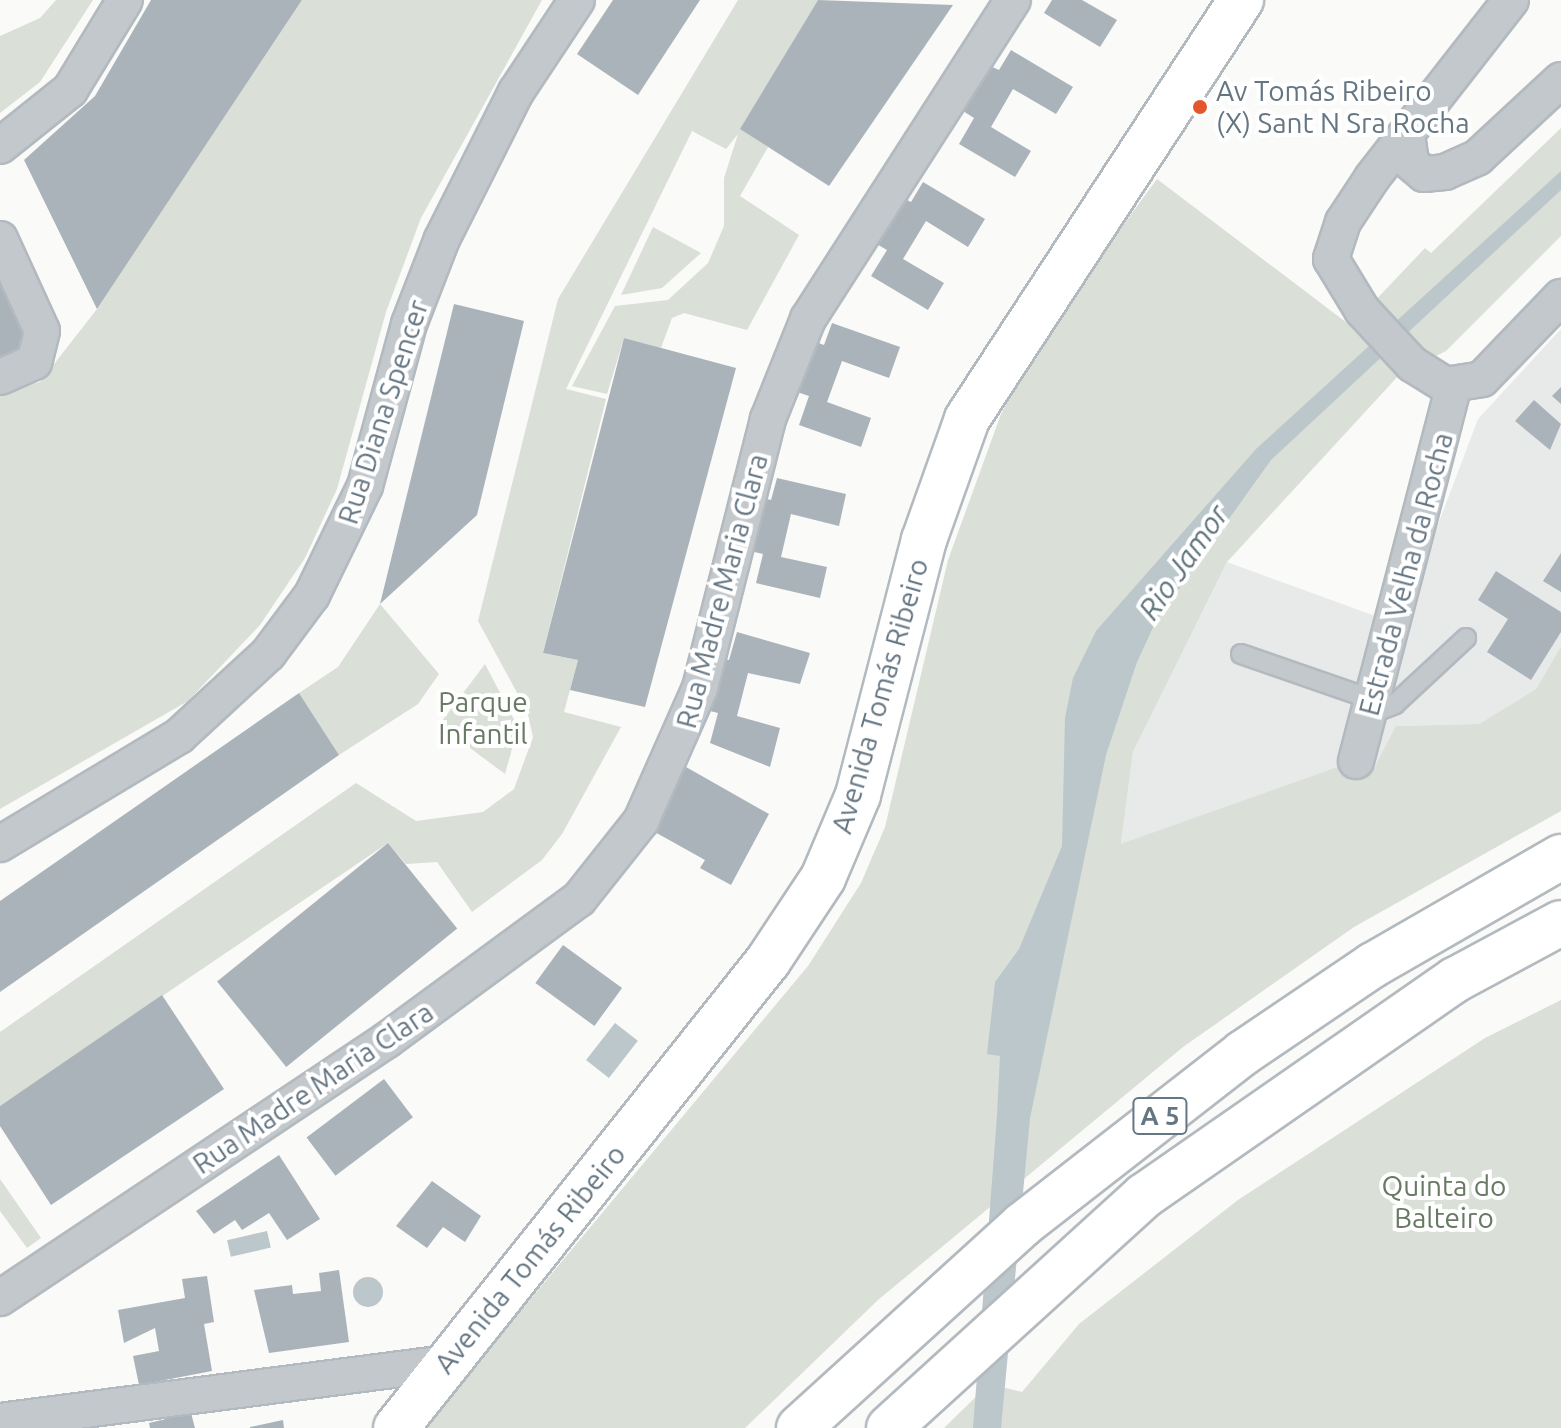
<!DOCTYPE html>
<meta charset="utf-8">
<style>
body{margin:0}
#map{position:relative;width:1561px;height:1428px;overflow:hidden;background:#fafaf8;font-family:Ubuntu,sans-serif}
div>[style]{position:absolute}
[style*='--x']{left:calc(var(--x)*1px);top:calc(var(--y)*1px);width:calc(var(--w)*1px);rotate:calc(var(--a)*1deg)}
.built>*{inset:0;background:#e8e9e9}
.green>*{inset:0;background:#dadfd7}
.water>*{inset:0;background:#bbc7cb;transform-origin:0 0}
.round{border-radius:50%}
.building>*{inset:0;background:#aab3b9;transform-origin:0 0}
.roads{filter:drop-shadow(2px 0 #b3babf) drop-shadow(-2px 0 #b3babf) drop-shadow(0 2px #b3babf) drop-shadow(0 -2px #b3babf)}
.lane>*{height:18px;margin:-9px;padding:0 9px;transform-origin:9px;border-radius:9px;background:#c3c8cc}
.street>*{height:34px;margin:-17px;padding:0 17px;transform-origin:17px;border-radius:17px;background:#c3c8cc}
.secondary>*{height:44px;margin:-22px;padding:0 22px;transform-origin:22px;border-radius:22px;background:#fff}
.highway>*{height:44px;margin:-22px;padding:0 22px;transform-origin:22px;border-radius:22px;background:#fff}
.dots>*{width:22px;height:22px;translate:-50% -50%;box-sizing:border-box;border:4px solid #fff;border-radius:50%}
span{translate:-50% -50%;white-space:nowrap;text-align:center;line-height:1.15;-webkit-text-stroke:8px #fff;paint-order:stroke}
.shield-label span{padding:2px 6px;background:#fff;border:2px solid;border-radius:6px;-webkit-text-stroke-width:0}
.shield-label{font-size:26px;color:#657683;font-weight:700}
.poi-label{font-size:28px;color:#657683}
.left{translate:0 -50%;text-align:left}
.street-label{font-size:28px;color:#657683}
.park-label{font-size:28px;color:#687a64}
.water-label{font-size:30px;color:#60757c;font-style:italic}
</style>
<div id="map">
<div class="built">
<i style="clip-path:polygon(1561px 329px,1561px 646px,1536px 689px,1479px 724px,1397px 726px,1372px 772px,1337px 767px,1121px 845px,1133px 752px,1227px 562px,1400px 625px,1478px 419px)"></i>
</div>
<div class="green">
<i style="clip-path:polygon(56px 0,93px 0,40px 82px,0 113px,0 36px,40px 18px)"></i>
<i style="clip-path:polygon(302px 0,542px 0,421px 218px,386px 312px,337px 489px,305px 558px,260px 625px,188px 701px,0 809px,0 392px,40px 382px,97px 309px)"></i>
<i style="clip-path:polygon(738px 0,818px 0,741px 128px,768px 147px,740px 196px,799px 235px,747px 330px,684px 313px,672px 318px,661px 348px,624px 338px,607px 394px,572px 386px,615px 306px,668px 300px,708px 263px,724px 226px,724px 178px,738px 134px,726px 149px,692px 131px,566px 389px,606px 399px,543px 653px,578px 660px,564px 712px,621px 727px,562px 834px,542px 860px,472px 912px,437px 862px,406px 864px,388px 843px,0 1106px,0 1032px,356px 783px,416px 821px,483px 812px,514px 789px,533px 737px,527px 711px,478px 621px,558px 299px)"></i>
<i style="clip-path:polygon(1561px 128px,1561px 236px,1446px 351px,1400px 374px,1227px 562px,1133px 752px,1121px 844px,1337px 767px,1372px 772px,1396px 726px,1479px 724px,1536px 689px,1561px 646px,1561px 811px,1354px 927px,1183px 1047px,878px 1300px,745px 1428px,423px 1428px,808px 966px,861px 883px,885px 827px,948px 560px,1001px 414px,1046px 330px,1157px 179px,1351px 326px,1425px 248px,1431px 253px)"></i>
<i style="clip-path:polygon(653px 227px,701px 253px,662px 288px,621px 295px)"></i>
<i style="clip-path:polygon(380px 604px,439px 674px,418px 704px,339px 755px,299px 693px,338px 667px)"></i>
<i style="clip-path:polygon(485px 664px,518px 727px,505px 774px,439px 725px)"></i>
<i style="clip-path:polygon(1561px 1000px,1561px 1428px,944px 1428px,989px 1384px,1022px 1392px,1079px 1324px,1238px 1200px,1485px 1038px)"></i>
<i style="clip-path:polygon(0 1179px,41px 1238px,27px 1248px,0 1211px)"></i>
</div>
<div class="water">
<i style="clip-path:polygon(1561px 171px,1561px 190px,1271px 460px,1156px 621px,1137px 662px,1106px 755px,1030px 1118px,1001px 1428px,973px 1428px,997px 1116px,1000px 1056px,987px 1054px,995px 982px,1019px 949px,1062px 846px,1065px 718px,1073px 678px,1096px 631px,1256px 449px)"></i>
<i style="left:615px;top:1023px;width:29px;height:47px;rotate:38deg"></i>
<i style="left:267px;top:1231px;width:17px;height:41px;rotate:77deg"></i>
<i class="round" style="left:353px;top:1277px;width:30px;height:30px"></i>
</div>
<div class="building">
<i style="clip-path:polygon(151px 0,302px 0,97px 309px,24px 160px,95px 96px)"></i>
<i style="clip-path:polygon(613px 0,700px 0,638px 95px,577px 54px)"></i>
<i style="clip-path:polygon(818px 0,953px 5px,829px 186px,740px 129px)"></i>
<i style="clip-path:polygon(1052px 0,1082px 0,1117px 20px,1100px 47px,1044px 13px)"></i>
<i style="clip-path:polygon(1011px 50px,1073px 87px,1056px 114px,1013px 89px,991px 127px,1031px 151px,1015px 177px,959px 144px,974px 118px,963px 111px,990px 66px,999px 70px)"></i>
<i style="clip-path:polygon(923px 182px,985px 219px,968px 247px,926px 221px,903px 259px,944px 283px,928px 310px,871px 276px,887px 250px,875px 243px,903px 198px,911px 202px)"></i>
<i style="clip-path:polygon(0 276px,27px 331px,22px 350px,0 361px)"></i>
<i style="clip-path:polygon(454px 304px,524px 321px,477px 515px,380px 604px)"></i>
<i style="clip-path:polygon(832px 323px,900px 347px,889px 378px,842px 361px,827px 402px,871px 418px,861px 447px,799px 425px,809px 396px,797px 392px,816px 342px,824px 345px)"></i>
<i style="clip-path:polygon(624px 338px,736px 368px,645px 707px,570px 690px,578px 660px,543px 653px)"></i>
<i style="clip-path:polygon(1561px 387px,1561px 404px,1552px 396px)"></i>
<i style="clip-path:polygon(1534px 400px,1561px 424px,1550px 450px,1515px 421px)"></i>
<i style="clip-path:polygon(777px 478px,846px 494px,839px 526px,791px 514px,781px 557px,827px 567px,820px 598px,756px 583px,763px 554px,750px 551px,762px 498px,771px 500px)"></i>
<i style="clip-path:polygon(1561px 553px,1561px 592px,1543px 581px)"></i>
<i style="clip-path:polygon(1496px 571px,1561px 612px,1561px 632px,1531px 680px,1487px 652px,1508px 619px,1478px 600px)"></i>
<i style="clip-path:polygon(737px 632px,810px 653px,800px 684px,748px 673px,737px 716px,780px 728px,770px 767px,710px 743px,718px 713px,706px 710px,720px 658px,729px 660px)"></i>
<i style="clip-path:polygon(299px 693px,339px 755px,0 992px,0 901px)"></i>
<i style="clip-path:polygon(686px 767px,769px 814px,731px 885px,700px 868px,705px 860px,653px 831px)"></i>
<i style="left:388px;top:843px;width:110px;height:220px;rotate:51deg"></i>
<i style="left:563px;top:945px;width:73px;height:47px;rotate:36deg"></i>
<i style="clip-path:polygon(162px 995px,224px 1089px,51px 1205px,0 1126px,0 1106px)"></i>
<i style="left:384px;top:1079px;width:48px;height:97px;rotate:53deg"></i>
<i style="clip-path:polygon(279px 1155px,320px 1219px,287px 1240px,269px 1213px,242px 1230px,235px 1220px,214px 1234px,196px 1211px)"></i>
<i style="clip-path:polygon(432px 1181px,481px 1216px,465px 1242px,443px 1227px,427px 1248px,396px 1226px)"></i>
<i style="clip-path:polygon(339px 1270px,349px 1342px,269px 1353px,254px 1290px,292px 1285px,293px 1294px,321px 1291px,319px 1273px)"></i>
<i style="clip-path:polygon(207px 1276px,214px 1322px,204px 1324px,212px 1371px,139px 1385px,133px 1356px,159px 1351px,155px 1328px,124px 1343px,118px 1310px,185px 1298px,182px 1279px)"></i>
<i style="clip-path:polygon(191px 1413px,195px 1428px,150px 1428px,149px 1423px)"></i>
<i style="clip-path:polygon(283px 1420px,284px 1428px,250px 1428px,250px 1427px)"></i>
</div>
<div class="roads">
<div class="lane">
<i style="--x:1241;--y:654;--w:138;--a:19.1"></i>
<i style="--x:1367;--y:715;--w:30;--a:-21"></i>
<i style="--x:1395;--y:704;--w:97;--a:-42.9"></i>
</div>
<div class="street">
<i style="--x:1511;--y:0;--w:226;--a:128"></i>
<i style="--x:1372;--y:178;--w:53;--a:123.4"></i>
<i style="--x:1343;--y:222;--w:39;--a:108"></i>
<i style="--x:1331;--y:259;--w:60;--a:58.7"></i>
<i style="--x:1362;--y:310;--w:74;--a:47.2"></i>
<i style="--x:1412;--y:364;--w:39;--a:32"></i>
<i style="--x:1445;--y:385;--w:37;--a:-9"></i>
<i style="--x:1482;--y:379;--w:114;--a:-46.1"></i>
<i style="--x:1407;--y:134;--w:29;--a:82"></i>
<i style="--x:1411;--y:163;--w:17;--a:40"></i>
<i style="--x:1424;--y:174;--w:21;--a:-5"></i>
<i style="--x:1445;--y:172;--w:36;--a:-24"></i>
<i style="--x:1478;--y:157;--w:113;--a:-42.9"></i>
<i style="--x:0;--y:146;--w:90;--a:-38.7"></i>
<i style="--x:70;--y:90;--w:105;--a:-58.6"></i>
<i style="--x:0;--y:239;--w:101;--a:65.5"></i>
<i style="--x:42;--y:331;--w:32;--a:104"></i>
<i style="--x:34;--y:362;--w:37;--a:156"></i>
<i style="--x:1356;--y:761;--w:388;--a:-75.4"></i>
<i style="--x:0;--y:844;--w:209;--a:-31.1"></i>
<i style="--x:179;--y:736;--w:121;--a:-42.7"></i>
<i style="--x:268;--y:654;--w:74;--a:-53.3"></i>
<i style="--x:312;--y:595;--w:121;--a:-64.1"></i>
<i style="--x:365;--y:486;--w:168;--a:-74.8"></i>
<i style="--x:409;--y:324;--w:91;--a:-68.8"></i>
<i style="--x:442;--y:239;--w:165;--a:-63.3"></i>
<i style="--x:516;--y:92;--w:110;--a:-56.5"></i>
<i style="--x:0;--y:1298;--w:465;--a:-33.7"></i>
<i style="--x:387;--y:1040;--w:238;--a:-36.3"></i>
<i style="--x:579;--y:899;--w:100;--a:-51.5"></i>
<i style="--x:641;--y:821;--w:145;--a:-66.1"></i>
<i style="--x:700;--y:688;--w:277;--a:-75.8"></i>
<i style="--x:768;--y:419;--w:108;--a:-68.2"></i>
<i style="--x:808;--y:319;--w:379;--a:-57.3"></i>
<i style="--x:0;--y:1421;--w:451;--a:-7.4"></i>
</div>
<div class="secondary">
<i style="--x:396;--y:1428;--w:597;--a:-51.46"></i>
<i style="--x:768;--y:961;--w:100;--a:-56.5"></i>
<i style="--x:823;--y:878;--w:90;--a:-67.1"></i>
<i style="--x:858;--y:795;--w:263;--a:-75.5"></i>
<i style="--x:924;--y:540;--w:128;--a:-70.4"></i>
<i style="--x:967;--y:419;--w:501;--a:-56.82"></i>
</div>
<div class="highway">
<i style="--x:799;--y:1428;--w:302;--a:-42.3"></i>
<i style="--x:1022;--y:1225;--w:280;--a:-37.9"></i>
<i style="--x:1243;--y:1053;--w:157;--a:-34.1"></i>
<i style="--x:1373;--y:965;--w:217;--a:-29.9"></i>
<i style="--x:889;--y:1428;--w:345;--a:-42.3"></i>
<i style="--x:1144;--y:1196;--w:379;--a:-34.8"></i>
<i style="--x:1455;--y:980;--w:120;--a:-28.3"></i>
</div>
</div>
<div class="dots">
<i style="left:1200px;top:107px;background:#e4572e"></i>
</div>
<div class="shield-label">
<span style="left:1160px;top:1116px">A 5</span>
</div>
<div class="poi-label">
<span class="left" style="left:1216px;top:107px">Av Tomás Ribeiro<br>(X) Sant N Sra Rocha</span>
</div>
<div class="street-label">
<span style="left:383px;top:412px;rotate:-72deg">Rua Diana Spencer</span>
<span style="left:1406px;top:574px;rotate:-75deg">Estrada Velha da Rocha</span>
<span style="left:722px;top:591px;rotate:-75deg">Rua Madre Maria Clara</span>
<span style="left:880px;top:696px;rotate:-74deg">Avenida Tomás Ribeiro</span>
<span style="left:313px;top:1088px;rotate:-34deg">Rua Madre Maria Clara</span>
<span style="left:530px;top:1259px;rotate:-51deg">Avenida Tomás Ribeiro</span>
</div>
<div class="park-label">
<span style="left:483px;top:718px">Parque<br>Infantil</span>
<span style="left:1444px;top:1202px">Quinta do<br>Balteiro</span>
</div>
<div class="water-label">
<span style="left:1183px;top:562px;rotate:-55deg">Rio Jamor</span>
</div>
</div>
